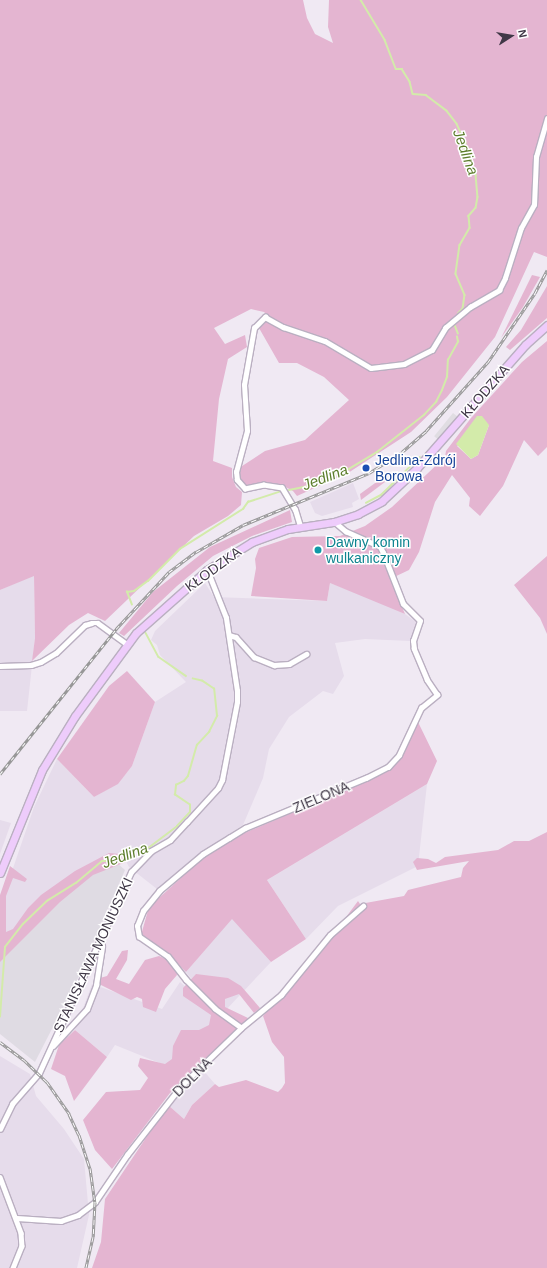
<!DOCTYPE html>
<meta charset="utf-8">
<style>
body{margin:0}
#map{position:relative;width:547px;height:1268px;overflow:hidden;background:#f0e9f3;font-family:Helvetica,sans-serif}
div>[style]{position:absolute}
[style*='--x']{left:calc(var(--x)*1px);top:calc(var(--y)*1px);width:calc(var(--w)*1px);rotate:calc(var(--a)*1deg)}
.residential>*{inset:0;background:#e6dceb}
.industrial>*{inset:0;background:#dfdbe3}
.green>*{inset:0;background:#e4b5d1}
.parking>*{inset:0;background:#e0dde2;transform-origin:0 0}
.water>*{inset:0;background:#d3ebaa}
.stream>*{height:1.5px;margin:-0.75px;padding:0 0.75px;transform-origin:0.75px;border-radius:0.75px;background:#d3ebaa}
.roads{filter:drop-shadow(1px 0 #baafc1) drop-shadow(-1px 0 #baafc1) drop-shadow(0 1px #baafc1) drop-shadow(0 -1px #baafc1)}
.minor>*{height:4.5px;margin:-2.25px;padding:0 2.25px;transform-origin:2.25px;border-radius:2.25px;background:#fff}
.secondary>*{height:7px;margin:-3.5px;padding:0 3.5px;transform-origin:3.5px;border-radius:3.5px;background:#eeccfb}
.rail>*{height:3px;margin-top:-1.5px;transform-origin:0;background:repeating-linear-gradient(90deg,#fff 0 4.5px,#979797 0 9px);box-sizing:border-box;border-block:1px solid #979797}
.dots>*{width:11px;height:11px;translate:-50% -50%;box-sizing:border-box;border:2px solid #fff;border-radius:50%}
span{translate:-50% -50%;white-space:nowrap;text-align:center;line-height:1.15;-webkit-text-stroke:3px #fff;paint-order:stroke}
.street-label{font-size:14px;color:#403847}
.transit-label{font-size:14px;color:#164399}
.left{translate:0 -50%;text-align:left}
.culture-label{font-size:14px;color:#0d838f}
.water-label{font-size:15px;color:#5d7d2c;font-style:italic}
.north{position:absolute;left:491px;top:16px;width:40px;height:40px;-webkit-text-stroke:3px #fff;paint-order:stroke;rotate:78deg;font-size:11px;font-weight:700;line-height:16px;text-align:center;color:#403847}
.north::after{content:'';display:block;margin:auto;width:14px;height:18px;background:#403847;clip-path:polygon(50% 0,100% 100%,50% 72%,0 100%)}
</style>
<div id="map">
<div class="residential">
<i style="clip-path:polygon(353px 483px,359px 499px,352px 503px,353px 507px,322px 516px,315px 513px,310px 502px)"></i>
<i style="clip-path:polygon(34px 575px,35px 638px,27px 711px,0 711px,0 590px)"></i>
<i style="clip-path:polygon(205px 583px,214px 597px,327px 601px,330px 583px,383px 603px,405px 614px,416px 622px,410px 641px,365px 639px,335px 643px,344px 676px,333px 694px,323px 691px,289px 717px,269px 749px,263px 778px,243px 825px,210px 847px,157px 889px,129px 867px,123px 855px,127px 848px,61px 887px,0 943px,0 906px,34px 807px,57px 759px,94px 797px,118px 783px,132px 766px,155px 702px,186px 682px,160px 655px,157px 645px,151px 640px,155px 631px)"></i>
<i style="clip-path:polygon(427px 784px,418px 866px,338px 906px,306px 939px,267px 880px)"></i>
<i style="clip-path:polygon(0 820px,11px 823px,0 854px)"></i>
<i style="clip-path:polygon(232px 918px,271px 962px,225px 1011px,202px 992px,186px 972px)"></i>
<i style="clip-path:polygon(180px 982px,231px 1026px,167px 1066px,115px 1045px,107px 1057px,75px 1030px,92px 984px,162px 1009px)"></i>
<i style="clip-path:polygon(0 1056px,30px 1074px,36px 1096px,64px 1129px,84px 1159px,89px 1215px,77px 1268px,0 1268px)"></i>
<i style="clip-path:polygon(203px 1070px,215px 1084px,192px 1105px,184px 1119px,168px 1105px,182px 1088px)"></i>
</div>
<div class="industrial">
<i style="clip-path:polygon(117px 863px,125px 870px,78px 978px,35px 1062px,0 1034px,0 960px,44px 911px,107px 864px)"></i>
</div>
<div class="green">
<i style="clip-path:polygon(0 0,303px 0,307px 18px,315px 34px,333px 43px,328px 27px,329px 0,547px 0,547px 257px,534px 252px,495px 337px,447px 397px,411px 432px,348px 473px,297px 496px,293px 491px,280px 484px,261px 483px,240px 486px,237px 480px,239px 468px,265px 451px,305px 440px,349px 400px,324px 377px,297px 363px,279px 363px,259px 328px,271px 318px,264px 312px,251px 309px,214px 328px,225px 344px,245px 335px,247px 347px,228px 359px,219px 399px,213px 461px,232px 468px,232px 477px,236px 487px,242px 492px,241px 505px,228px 516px,194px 536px,105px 621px,88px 613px,69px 625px,32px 661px,35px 638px,34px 576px,0 590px)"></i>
<i style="clip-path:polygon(532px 275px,540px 277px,523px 307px,501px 338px)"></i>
<i style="clip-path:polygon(547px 286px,547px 318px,510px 350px,506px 347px,521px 330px)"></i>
<i style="clip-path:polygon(evenodd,547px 341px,547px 447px,538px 456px,524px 440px,503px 486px,480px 516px,469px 506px,470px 498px,452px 475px,435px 502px,419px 552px,409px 570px,390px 579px,405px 614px,330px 583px,327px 601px,251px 596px,256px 568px,255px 559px,259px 548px,292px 537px,340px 536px,365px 526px,392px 507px,445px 457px,446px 451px,471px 418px,522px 362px,547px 341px,489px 425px,478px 455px,471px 459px,457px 446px,489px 425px)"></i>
<i style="clip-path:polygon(382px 478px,385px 482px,361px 500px,360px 494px)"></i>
<i style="clip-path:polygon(290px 510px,292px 522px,252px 536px,213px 556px,177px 586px,124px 636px,119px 633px,153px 592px,210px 547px)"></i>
<i style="clip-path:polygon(547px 556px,547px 634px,540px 618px,514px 585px)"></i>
<i style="clip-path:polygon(127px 671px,155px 702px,132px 766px,118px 784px,94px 797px,57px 759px,109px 686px)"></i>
<i style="clip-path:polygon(418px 722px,437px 761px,427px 784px,267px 880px,306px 939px,271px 962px,232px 919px,186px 972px,165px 952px,141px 935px,149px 907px,204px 857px,242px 834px,371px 779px,396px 763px)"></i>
<i style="clip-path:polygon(547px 832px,547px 1268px,92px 1268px,101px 1242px,105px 1199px,168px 1105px,184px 1119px,192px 1105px,215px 1084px,219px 1087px,246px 1080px,278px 1092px,282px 1088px,285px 1083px,284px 1057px,272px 1042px,263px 1016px,323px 948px,358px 901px,360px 904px,404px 896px,408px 890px,461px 877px,463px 868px,469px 861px,417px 870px,413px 862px,417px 858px,428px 859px,436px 863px,445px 857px,498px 850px,514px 841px,529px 841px)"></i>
<i style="clip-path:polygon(109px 853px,120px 854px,126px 862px,93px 875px,60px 902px,0 962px,0 895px,10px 866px,27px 879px,25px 882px,13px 878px,6px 896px,6px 932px,13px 929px,28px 908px,41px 895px,75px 871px)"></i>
<i style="clip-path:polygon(128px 950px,127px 960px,116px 979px,129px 984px,145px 960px,159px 956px,168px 960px,175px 966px,177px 975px,165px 989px,156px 1012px,143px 1007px,142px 999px,137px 997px,131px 1000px,99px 984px,100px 978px,107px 976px,122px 951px)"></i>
<i style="clip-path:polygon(196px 974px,228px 978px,241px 986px,260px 1008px,254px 1013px,239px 994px,225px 999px,225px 1007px,248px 1018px,245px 1023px,170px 1093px,112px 1169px,95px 1150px,83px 1120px,106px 1092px,140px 1090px,148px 1078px,138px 1066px,140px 1058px,165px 1064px,172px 1059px,173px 1046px,181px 1030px,199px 1030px,209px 1025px,211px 1015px,183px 996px,183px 988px)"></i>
<i style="clip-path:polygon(75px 1030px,107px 1057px,74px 1101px,65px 1076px,51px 1069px,59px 1045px)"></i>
</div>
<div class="parking">
<i style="left:453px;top:413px;width:6px;height:30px;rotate:39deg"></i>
</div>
<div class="water">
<i style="clip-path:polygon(477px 416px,482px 416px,489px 425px,478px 455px,471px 459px,456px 444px)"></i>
</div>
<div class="stream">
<i style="--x:361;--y:0;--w:47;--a:59"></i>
<i style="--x:385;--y:40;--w:31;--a:69"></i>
<i style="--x:396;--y:69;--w:6;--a:0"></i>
<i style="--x:402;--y:69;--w:15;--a:58"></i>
<i style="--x:410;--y:82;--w:12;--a:76"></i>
<i style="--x:413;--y:94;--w:13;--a:4"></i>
<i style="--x:426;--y:95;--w:26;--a:37"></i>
<i style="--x:447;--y:111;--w:16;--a:52"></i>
<i style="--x:457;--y:124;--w:21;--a:65"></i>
<i style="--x:466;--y:143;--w:8;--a:104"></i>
<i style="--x:464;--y:151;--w:27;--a:63"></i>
<i style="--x:476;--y:175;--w:22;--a:85"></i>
<i style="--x:478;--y:197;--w:11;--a:100"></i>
<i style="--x:476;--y:208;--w:11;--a:131"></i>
<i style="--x:469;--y:216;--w:12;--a:85"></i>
<i style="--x:470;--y:228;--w:20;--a:120"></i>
<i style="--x:460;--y:245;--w:29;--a:98"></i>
<i style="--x:456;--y:274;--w:23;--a:67"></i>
<i style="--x:465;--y:295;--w:14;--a:98"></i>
<i style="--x:463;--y:309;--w:6;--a:135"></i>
<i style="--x:456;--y:321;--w:4;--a:104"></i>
<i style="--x:455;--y:325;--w:9;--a:69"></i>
<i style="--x:289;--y:490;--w:20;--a:-11"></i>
<i style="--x:309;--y:486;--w:43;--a:-23"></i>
<i style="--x:349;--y:469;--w:33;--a:-31"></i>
<i style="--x:377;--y:452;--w:60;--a:-38.2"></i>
<i style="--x:424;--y:415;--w:18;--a:-47"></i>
<i style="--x:436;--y:402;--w:13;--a:-63"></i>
<i style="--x:442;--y:390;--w:14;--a:-69"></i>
<i style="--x:447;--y:377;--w:17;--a:-87"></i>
<i style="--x:448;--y:360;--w:21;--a:-61"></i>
<i style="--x:458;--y:342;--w:5;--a:-101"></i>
<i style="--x:366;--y:503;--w:17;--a:-28"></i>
<i style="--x:381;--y:495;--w:54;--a:-44.3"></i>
<i style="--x:132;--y:605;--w:14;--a:-111"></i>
<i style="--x:127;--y:592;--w:7;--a:-8"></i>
<i style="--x:134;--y:591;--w:17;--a:-36"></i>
<i style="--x:148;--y:581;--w:45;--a:-45"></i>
<i style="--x:180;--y:549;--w:75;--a:-32.4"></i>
<i style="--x:243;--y:509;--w:9;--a:-54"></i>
<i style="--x:248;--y:502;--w:33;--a:-18"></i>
<i style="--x:146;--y:633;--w:27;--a:62"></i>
<i style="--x:159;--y:657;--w:33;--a:35"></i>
<i style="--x:0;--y:1017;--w:70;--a:-85.9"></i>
<i style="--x:5;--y:947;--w:29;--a:-52"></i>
<i style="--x:23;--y:924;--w:33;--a:-44"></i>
<i style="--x:47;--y:901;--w:34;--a:-32"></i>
<i style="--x:76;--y:883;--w:34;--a:-40"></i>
<i style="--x:102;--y:861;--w:14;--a:0"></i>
<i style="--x:116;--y:861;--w:9;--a:-54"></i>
<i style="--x:121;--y:854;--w:13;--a:-23"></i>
<i style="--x:133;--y:849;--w:14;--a:0"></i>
<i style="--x:147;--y:849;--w:38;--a:-37"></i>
<i style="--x:177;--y:826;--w:19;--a:-47"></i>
<i style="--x:190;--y:812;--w:7;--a:-90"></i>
<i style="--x:190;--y:805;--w:18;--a:-146"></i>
<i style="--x:175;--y:795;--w:10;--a:-84"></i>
<i style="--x:176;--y:785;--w:9;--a:-27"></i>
<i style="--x:184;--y:781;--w:6;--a:-51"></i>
<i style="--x:188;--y:776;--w:32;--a:-74"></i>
<i style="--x:197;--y:745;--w:18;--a:-47"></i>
<i style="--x:209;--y:732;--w:18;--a:-63"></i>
<i style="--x:217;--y:716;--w:27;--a:-96"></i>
<i style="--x:214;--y:689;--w:14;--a:-146"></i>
<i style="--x:202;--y:681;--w:9;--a:-167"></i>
</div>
<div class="roads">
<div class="minor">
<i style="--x:300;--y:526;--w:17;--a:-107"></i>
<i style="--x:295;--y:510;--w:26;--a:-121"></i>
<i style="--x:282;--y:488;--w:18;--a:-171"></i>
<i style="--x:264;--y:485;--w:19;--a:168"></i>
<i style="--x:245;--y:489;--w:12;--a:-132"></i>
<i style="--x:237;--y:480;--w:8;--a:-97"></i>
<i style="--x:236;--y:472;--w:42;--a:-75"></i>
<i style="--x:247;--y:431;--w:46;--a:-93.7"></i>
<i style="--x:244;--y:385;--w:58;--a:-80"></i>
<i style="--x:254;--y:328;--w:16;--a:-45"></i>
<i style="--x:265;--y:317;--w:21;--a:29"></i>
<i style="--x:283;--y:327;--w:44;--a:18.4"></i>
<i style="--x:325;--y:341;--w:53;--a:30.4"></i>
<i style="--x:371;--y:368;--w:33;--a:-7"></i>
<i style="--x:404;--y:364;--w:31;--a:-27"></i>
<i style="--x:432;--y:350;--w:26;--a:-59"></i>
<i style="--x:445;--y:328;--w:33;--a:-40"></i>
<i style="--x:470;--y:307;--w:34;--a:-30"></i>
<i style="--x:499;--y:290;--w:13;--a:-63"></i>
<i style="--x:505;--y:278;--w:52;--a:-72.3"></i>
<i style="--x:521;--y:228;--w:26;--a:-61"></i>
<i style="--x:534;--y:205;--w:48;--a:-87.6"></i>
<i style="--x:536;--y:157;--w:40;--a:-74"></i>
<i style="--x:229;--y:635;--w:7;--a:16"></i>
<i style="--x:236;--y:637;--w:27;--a:48"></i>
<i style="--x:254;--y:657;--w:22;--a:22"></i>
<i style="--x:274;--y:665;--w:15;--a:-4"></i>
<i style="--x:289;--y:664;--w:20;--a:-30"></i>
<i style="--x:0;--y:666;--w:31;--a:-2"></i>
<i style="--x:31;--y:665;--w:10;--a:-17"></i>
<i style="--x:41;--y:662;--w:17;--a:-31"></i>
<i style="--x:56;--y:653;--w:40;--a:-44"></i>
<i style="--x:85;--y:625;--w:7;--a:-16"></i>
<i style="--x:92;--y:623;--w:6;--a:0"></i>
<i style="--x:98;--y:623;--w:36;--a:36"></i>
<i style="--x:241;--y:1028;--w:32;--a:-144"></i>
<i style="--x:215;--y:1009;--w:41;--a:-135"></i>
<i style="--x:186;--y:980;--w:29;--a:-128"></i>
<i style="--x:168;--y:957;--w:35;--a:-145"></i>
<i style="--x:139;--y:937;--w:11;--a:-100"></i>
<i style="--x:137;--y:926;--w:16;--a:-68"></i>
<i style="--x:143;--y:911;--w:26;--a:-51"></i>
<i style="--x:159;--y:891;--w:57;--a:-40.1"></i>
<i style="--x:203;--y:854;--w:31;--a:-32"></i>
<i style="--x:229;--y:838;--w:19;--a:-32"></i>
<i style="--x:245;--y:828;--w:131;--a:-22.5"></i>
<i style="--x:366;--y:778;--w:25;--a:-27"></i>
<i style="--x:388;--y:767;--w:16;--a:-47"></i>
<i style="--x:399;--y:755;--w:52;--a:-64.9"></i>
<i style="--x:421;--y:708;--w:21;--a:-39"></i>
<i style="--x:437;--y:695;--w:18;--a:-124"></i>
<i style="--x:427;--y:680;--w:34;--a:-113"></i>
<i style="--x:414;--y:649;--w:8;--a:-97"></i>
<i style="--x:413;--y:641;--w:21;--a:-71"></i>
<i style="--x:420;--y:621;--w:24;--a:-135"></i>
<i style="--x:403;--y:604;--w:55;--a:-111.4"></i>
<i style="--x:383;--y:553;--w:7;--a:-117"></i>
<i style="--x:380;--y:547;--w:37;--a:-156"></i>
<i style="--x:346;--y:532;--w:16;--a:-140"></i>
<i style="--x:53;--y:1046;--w:50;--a:-47.4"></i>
<i style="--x:87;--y:1009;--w:26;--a:-69"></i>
<i style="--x:96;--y:985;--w:39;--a:-81"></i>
<i style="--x:102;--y:946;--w:6;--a:-121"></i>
<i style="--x:0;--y:1129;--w:28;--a:-64"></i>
<i style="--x:12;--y:1104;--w:41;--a:-48.9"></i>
<i style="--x:39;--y:1073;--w:221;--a:-65.4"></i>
<i style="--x:131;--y:872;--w:29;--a:-46"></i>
<i style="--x:151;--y:851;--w:22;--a:-30"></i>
<i style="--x:170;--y:840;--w:25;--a:-47"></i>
<i style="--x:187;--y:822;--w:46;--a:-47.6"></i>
<i style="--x:218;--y:788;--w:9;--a:-63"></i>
<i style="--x:222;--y:780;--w:79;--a:-79.1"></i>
<i style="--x:237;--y:702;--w:11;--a:-90"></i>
<i style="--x:237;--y:691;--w:74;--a:-98.6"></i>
<i style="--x:226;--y:618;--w:52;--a:-111.6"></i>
<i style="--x:0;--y:1177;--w:60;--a:69.4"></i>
<i style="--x:21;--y:1233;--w:13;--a:86"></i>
<i style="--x:22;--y:1246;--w:24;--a:112"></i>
<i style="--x:17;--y:1218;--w:44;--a:3.9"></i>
<i style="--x:61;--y:1221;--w:18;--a:-19"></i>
<i style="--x:78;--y:1215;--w:21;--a:-37"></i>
<i style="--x:95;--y:1202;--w:57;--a:-55.8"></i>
<i style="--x:127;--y:1155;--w:88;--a:-52"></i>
<i style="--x:181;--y:1086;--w:83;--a:-44"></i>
<i style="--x:241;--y:1028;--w:52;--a:-39.5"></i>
<i style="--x:281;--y:995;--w:77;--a:-50.8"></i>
<i style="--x:330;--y:935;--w:44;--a:-41.3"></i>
</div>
<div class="secondary">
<i style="--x:0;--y:873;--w:111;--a:-67.8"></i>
<i style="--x:42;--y:770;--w:63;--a:-58.6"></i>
<i style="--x:75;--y:716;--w:103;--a:-53.7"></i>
<i style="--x:136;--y:633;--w:95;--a:-41.6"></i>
<i style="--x:207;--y:570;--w:53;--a:-31.9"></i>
<i style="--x:252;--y:542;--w:38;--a:-20"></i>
<i style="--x:288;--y:529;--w:47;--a:-8.7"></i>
<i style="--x:334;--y:522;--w:25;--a:-18"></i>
<i style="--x:358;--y:514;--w:27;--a:-28"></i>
<i style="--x:382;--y:501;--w:48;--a:-43.3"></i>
<i style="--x:417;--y:468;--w:164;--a:-48.7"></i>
<i style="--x:525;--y:345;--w:30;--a:-42"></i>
</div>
</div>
<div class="rail">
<i style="--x:0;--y:774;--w:186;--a:-51.3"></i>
<i style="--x:116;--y:629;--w:78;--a:-47.1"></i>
<i style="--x:169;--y:572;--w:34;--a:-37"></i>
<i style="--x:196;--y:552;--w:54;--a:-29.9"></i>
<i style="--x:243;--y:525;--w:136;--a:-22.4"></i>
<i style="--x:369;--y:473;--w:39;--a:-32"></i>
<i style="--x:402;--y:452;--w:32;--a:-41"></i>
<i style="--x:426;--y:431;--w:93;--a:-48.1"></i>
<i style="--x:488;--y:362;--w:83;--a:-55.7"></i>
<i style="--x:535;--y:293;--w:26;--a:-62"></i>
<i style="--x:0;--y:1042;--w:30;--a:37"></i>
<i style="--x:24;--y:1060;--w:32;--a:44"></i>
<i style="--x:47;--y:1082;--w:39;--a:55"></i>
<i style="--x:69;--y:1114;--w:23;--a:65"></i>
<i style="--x:79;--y:1135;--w:35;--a:72"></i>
<i style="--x:90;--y:1168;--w:34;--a:82"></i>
<i style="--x:95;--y:1202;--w:35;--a:93"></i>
<i style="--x:93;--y:1237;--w:32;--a:103"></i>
</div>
<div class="dots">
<i style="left:366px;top:468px;background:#1a4fb4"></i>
<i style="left:318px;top:550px;background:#0f9aa8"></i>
</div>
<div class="street-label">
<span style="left:485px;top:391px;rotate:-49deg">KŁODZKA</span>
<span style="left:213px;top:569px;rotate:-36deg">KŁODZKA</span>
<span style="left:321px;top:797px;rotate:-23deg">ZIELONA</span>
<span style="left:93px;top:955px;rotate:-65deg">STANISŁAWA MONIUSZKI</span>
<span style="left:192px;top:1077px;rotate:-45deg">DOLNA</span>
</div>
<div class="transit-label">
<span class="left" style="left:375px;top:468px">Jedlina-Zdrój<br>Borowa</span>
</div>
<div class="culture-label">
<span class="left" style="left:326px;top:550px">Dawny komin<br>wulkaniczny</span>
</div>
<div class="water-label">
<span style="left:466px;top:152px;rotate:70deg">Jedlina</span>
<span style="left:325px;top:477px;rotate:-21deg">Jedlina</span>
<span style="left:125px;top:855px;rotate:-20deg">Jedlina</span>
</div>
<div class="north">N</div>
</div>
